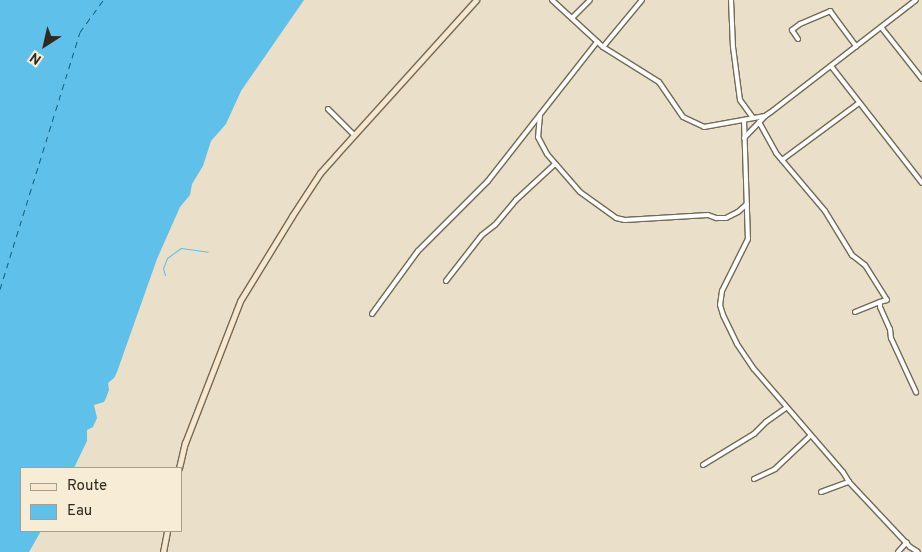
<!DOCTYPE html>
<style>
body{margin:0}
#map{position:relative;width:922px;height:552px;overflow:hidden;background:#eadfc8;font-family:Overpass,sans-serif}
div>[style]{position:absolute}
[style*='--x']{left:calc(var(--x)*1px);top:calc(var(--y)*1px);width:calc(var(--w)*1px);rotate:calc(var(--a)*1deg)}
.water>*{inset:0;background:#5fc0e9}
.stream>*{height:1px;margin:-0.5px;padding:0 0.5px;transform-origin:0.5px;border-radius:0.5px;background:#5fc0e9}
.ferry>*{height:1px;margin-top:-0.5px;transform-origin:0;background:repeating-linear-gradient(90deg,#105e7a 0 6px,transparent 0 11px)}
.roads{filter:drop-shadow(1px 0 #736a56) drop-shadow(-1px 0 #736a56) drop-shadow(0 1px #736a56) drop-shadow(0 -1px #736a56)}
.street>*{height:4px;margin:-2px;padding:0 2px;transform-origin:2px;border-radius:2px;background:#fff}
.secondary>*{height:5px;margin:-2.5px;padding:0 2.5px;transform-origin:2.5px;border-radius:2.5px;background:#f6e7cf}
span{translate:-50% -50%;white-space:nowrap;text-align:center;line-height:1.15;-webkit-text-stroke:4px #f7ecd5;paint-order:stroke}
.legend{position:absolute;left:20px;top:467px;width:162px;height:65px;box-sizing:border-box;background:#f7ecd5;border:1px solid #a79e8d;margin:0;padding:6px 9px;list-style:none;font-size:15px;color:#2e2a21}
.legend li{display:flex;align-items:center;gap:10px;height:25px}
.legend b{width:25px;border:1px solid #a79e8d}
.north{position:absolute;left:20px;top:20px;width:50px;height:50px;-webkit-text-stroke:4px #f7ecd5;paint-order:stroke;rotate:215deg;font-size:14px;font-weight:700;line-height:20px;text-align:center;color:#2e2a21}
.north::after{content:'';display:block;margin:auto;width:18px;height:22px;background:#2e2a21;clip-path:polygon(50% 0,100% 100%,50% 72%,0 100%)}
</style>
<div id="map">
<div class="water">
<i style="clip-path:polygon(0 0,304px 0,241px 91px,226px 124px,211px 141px,203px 166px,192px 184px,190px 195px,180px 207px,157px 259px,117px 372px,114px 378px,108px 383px,109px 390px,106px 398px,104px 402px,94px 405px,97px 418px,93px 427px,87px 430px,87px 441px,74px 468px,21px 468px,21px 531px,41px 531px,29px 552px,0 552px)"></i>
</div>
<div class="stream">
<i style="--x:165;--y:275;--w:7;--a:-106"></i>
<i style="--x:163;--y:268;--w:11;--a:-68"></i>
<i style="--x:167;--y:258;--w:17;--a:-36"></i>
<i style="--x:181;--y:248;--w:27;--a:8"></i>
</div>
<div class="ferry">
<i style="--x:0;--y:289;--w:269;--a:-72.7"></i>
<i style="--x:80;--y:32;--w:39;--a:-54"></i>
</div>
<div class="roads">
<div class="street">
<i style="--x:552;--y:0;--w:69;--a:42.7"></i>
<i style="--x:603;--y:47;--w:66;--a:32"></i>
<i style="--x:659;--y:82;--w:42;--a:55.6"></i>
<i style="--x:683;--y:117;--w:23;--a:25"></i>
<i style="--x:704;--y:127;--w:62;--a:-10.2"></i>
<i style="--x:765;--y:116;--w:7;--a:-34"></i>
<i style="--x:771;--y:112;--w:183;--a:-37.7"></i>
<i style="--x:731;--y:0;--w:47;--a:87.6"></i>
<i style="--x:733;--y:47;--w:53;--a:82.5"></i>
<i style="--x:740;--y:100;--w:22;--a:54"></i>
<i style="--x:572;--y:18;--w:25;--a:-45"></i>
<i style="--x:881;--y:27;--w:66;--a:51.7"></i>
<i style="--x:798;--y:39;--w:11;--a:-124"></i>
<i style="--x:792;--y:30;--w:10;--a:-37"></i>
<i style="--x:800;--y:24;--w:33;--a:-23"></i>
<i style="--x:830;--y:11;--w:44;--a:53.4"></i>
<i style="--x:603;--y:47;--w:61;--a:-50.3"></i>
<i style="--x:831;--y:66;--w:148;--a:52.1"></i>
<i style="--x:328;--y:109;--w:37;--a:45"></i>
<i style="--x:540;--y:115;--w:22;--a:95"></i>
<i style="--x:538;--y:137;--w:19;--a:62"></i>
<i style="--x:547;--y:154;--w:50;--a:49"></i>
<i style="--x:580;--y:192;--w:44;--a:35.8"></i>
<i style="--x:616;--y:218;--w:9;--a:13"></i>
<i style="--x:625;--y:220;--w:83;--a:-3.4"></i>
<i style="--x:708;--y:215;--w:9;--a:21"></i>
<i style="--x:716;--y:218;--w:10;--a:0"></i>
<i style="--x:726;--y:218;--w:13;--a:-27"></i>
<i style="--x:738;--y:212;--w:12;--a:-42"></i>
<i style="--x:744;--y:120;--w:119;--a:88.1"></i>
<i style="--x:748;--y:239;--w:58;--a:116.6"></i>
<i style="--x:722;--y:291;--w:14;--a:98"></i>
<i style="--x:720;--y:305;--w:10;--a:73"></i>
<i style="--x:723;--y:315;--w:32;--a:64"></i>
<i style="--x:737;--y:344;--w:30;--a:56"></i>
<i style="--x:754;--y:369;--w:136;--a:49.2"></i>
<i style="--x:843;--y:472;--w:12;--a:59"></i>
<i style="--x:849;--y:482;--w:89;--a:46.8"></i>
<i style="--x:910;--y:547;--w:9;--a:32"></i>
<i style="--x:759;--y:122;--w:35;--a:61"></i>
<i style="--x:776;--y:153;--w:76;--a:49.8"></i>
<i style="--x:825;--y:211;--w:52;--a:58.5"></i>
<i style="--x:852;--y:255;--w:16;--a:38"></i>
<i style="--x:865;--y:265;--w:41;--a:57.8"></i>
<i style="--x:887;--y:300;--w:7;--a:164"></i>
<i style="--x:880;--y:302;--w:5;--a:90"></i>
<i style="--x:880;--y:307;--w:24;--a:66"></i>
<i style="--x:890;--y:329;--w:9;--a:84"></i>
<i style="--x:891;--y:338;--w:60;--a:65.2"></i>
<i style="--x:744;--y:138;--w:30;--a:-46"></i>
<i style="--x:782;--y:160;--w:96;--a:-36.5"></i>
<i style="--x:446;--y:281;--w:58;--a:-52"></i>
<i style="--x:482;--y:235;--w:16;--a:-38"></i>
<i style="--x:495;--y:225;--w:33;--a:-50"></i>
<i style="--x:516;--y:200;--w:53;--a:-42.7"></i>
<i style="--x:855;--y:312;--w:27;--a:-22"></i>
<i style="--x:372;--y:314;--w:78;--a:-53.9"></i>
<i style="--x:418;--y:251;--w:99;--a:-45"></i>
<i style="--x:488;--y:181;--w:177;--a:-51.9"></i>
<i style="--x:703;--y:465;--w:60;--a:-31.3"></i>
<i style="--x:754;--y:434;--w:17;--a:-45"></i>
<i style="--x:766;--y:422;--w:24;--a:-35"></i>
<i style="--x:754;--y:479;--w:23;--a:-25"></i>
<i style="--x:775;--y:469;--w:48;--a:-43.3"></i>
<i style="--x:821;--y:492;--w:30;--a:-20"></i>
<i style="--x:898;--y:552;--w:13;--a:-48"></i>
</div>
<div class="secondary">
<i style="--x:179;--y:468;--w:26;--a:-77"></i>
<i style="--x:185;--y:443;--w:152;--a:-68.8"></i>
<i style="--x:240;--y:301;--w:100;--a:-58.5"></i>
<i style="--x:292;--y:216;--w:51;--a:-56.9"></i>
<i style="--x:320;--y:173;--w:24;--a:-48"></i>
<i style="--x:336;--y:155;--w:209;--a:-47.9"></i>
<i style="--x:163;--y:552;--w:21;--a:-79"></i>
</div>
</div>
<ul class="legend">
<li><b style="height:6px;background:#f6e7cf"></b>Route</li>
<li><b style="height:14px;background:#5fc0e9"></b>Eau</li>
</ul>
<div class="north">N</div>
</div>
